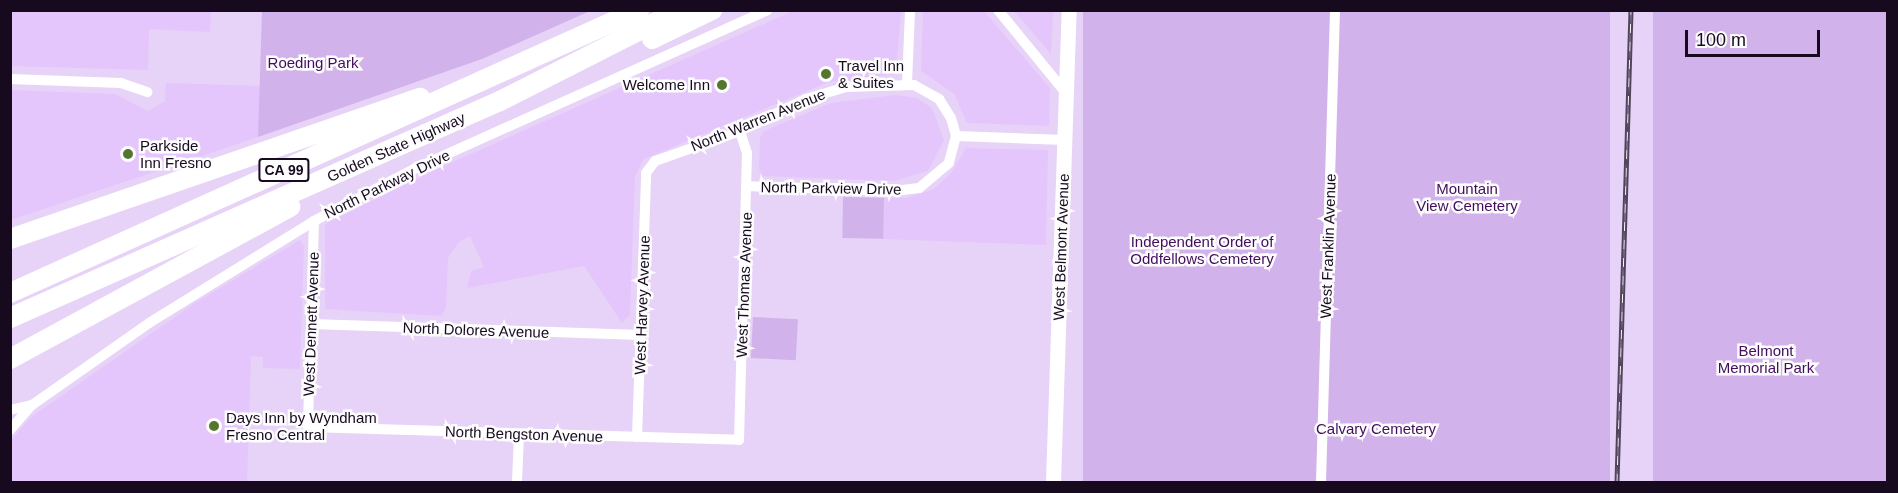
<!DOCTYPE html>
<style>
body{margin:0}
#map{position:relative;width:1898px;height:493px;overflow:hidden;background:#e7d3f7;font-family:Arial,sans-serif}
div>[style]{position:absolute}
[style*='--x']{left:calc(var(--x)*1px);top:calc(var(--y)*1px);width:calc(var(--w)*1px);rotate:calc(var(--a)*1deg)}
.built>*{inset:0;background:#e5c6fc}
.green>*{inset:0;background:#d2b2ea;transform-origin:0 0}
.street>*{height:10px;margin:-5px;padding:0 5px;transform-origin:5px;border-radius:5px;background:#fff}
.secondary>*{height:15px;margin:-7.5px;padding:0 7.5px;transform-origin:7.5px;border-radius:7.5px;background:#fff}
.highway>*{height:20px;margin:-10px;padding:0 10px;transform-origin:10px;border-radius:10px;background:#fff}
.rail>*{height:5px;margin-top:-2.5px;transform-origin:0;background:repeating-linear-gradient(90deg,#fdfdfd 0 9px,#53445d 0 18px);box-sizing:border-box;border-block:2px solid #53445d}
.dots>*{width:16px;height:16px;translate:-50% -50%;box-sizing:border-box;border:3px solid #fdfdfd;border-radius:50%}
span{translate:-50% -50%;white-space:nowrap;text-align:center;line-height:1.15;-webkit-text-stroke:5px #fdfdfd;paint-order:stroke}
.shield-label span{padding:2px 4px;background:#fdfdfd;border:2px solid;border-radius:4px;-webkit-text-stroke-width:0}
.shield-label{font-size:14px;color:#170a1f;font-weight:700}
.park-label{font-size:15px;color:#420d5d}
.poi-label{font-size:15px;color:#170a1f}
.left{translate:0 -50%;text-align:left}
.right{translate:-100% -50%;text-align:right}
.street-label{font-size:15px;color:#170a1f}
.frame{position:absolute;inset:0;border:12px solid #170a1f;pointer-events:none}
.scale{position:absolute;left:1685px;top:30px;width:135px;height:27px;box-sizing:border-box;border:3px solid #170a1f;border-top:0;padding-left:8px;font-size:18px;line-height:21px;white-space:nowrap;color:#170a1f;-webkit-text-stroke:4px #fdfdfd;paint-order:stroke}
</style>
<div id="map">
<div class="built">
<i style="clip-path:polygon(11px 10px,211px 11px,210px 32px,149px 29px,148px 70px,11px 66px)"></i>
<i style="clip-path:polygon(793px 11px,901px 11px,896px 74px,829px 82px,644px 159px,635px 176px,630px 315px,622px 323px,584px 266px,467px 288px,471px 271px,484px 267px,470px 236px,459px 242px,448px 258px,446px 308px,441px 316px,325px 309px,325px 224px,437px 169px)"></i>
<i style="clip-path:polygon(923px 11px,984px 11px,1050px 88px,1049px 126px,967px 123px,954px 94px,921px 71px)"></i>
<i style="clip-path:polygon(1013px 11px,1053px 11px,1051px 54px,1014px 11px)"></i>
<i style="clip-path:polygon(166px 83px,260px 86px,258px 137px,11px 220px,11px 90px,115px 94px,148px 111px,165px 101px)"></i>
<i style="clip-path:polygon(896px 95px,917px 98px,932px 108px,944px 140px,928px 171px,894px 181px,764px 176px,759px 169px,760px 137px,764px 131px,831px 103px)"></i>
<i style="clip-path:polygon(966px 148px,1048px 150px,1046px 245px,883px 239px,884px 198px,906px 198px,934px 189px,951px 173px)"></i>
<i style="clip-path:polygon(300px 240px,304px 246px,300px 369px,263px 368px,263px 357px,251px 356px,247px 482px,11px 482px,11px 440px,31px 417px,195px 303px)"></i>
</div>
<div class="green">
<i style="clip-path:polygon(262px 11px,262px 10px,590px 11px,482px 59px,258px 137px)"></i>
<i style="left:1083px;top:11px;width:527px;height:471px"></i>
<i style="left:1653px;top:11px;width:234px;height:471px"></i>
<i style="left:843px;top:197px;width:41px;height:41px;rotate:1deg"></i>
<i style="left:753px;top:317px;width:45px;height:41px;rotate:3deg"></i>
</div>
<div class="street">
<i style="--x:998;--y:10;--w:107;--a:50.7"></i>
<i style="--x:10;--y:79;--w:111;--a:2.1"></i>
<i style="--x:121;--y:83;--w:28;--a:19"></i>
<i style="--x:907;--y:83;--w:73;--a:-87.6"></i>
<i style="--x:956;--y:136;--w:109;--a:2.1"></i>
<i style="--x:314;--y:221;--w:206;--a:91.7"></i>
<i style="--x:308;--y:427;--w:431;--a:1.7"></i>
<i style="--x:739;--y:440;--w:287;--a:-88.4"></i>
<i style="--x:747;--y:153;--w:23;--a:-108"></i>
<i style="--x:311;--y:324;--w:330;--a:1.9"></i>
<i style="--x:10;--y:410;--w:23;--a:-13"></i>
<i style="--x:10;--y:430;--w:33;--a:-49"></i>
<i style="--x:32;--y:405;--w:143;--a:-35"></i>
<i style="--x:149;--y:323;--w:194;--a:-31.7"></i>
<i style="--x:314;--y:221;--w:113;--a:-27.5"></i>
<i style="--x:414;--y:169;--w:387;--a:-24.2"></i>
<i style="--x:637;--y:437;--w:264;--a:-88"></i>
<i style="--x:646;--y:173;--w:15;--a:-53"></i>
<i style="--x:655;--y:161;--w:90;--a:-19.4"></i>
<i style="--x:740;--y:131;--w:73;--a:-25.9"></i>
<i style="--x:806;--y:99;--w:42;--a:-16.7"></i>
<i style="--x:846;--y:87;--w:68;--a:-1.7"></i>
<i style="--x:914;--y:85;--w:29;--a:29"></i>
<i style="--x:939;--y:99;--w:22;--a:58"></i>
<i style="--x:951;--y:118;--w:19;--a:74"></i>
<i style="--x:956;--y:136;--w:28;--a:105"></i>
<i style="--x:949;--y:163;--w:39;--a:140"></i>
<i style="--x:919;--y:188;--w:25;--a:173"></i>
<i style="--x:894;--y:191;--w:147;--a:-178.1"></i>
<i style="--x:517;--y:482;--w:48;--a:-87.6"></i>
<i style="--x:1321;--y:482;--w:472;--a:-88.3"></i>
</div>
<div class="secondary">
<i style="--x:1053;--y:482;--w:472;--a:-88.1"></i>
</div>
<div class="highway">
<i style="--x:652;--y:39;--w:67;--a:-25.8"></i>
<i style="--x:10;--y:239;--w:434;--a:-19"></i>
<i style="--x:10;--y:293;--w:690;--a:-24.22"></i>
<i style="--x:10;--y:318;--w:536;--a:-23.89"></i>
<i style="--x:500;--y:101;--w:201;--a:-26.9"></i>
<i style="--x:10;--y:359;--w:319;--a:-28.5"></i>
</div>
<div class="rail">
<i style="--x:1617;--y:482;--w:472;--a:-88.3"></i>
</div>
<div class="dots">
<i style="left:826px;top:74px;background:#55762e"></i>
<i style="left:722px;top:85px;background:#55762e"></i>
<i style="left:128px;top:154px;background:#55762e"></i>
<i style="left:214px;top:426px;background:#55762e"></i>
</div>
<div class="shield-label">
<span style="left:284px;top:170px">CA 99</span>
</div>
<div class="park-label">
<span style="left:313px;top:63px">Roeding Park</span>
<span style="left:1467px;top:197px">Mountain<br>View Cemetery</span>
<span style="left:1202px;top:250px">Independent Order of<br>Oddfellows Cemetery</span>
<span style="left:1766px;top:359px">Belmont<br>Memorial Park</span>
<span style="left:1376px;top:429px">Calvary Cemetery</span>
</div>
<div class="poi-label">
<span class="left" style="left:838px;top:74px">Travel Inn<br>&amp; Suites</span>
<span class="right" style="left:710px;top:85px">Welcome Inn</span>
<span class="left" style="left:140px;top:154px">Parkside<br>Inn Fresno</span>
<span class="left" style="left:226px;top:426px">Days Inn by Wyndham<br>Fresno Central</span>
</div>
<div class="street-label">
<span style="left:758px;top:120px;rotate:-22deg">North Warren Avenue</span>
<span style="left:396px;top:147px;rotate:-24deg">Golden State Highway</span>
<span style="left:387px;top:184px;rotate:-26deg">North Parkway Drive</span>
<span style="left:831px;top:188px;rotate:1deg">North Parkview Drive</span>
<span style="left:1328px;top:246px;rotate:-88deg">West Franklin Avenue</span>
<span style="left:1061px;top:247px;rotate:-88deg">West Belmont Avenue</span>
<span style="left:744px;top:285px;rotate:-88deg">West Thomas Avenue</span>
<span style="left:642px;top:305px;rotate:-88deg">West Harvey Avenue</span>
<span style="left:311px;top:324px;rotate:-88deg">West Dennett Avenue</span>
<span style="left:476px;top:330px;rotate:2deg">North Dolores Avenue</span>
<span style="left:524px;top:434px;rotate:2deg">North Bengston Avenue</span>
</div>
<div class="frame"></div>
<div class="scale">100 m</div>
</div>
